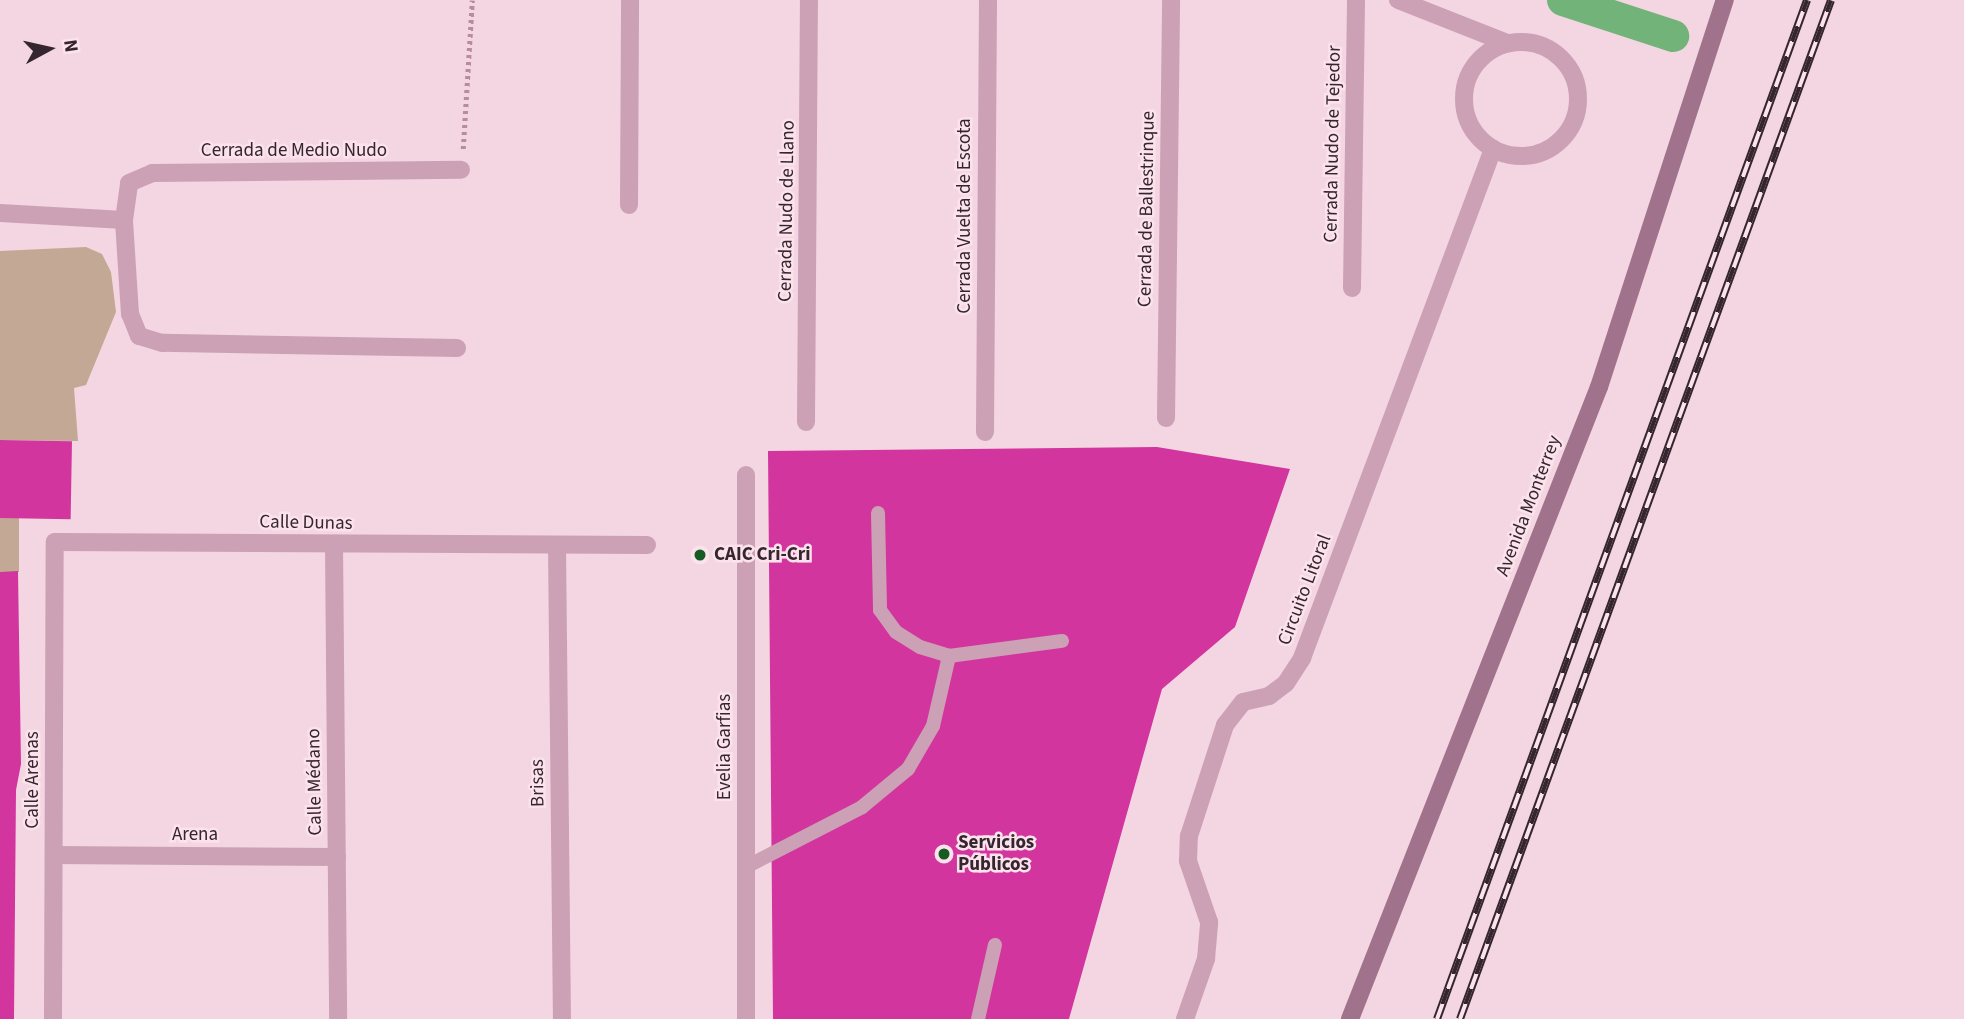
<!DOCTYPE html>
<meta charset="utf-8">
<style>
body{margin:0}
#map{position:relative;width:1964px;height:1019px;overflow:hidden;background:#f3d6e1;font-family:"Source Sans 3",sans-serif}
div>[style]{position:absolute}
[style*='--x']{left:calc(var(--x)*1px);top:calc(var(--y)*1px);width:calc(var(--w)*1px);rotate:calc(var(--a)*1deg)}
.green>*{inset:0;background:#c3a895;transform-origin:0 0}
.canal>*{height:32px;margin:-16px;padding:0 16px;transform-origin:16px;border-radius:16px;background:#72b37a}
.building>*{inset:0;background:#d2359e;transform-origin:0 0}
.path>*{height:4.5px;margin-top:-2.25px;transform-origin:0;background:repeating-linear-gradient(90deg,#b88ba1 0 3.5px,transparent 0 7px)}
.lane>*{height:14px;margin:-7px;padding:0 7px;transform-origin:7px;border-radius:7px;background:#cca1b5}
.street>*{height:18px;margin:-9px;padding:0 9px;transform-origin:9px;border-radius:9px;background:#cca1b5}
.street>.ring{margin:-9px;padding:0;box-sizing:content-box;background:none;border:18px solid #cca1b5;border-radius:50%}
.secondary>*{height:18px;margin:-9px;padding:0 9px;transform-origin:9px;border-radius:9px;background:#a0728b}
.rail>*{height:8px;margin-top:-4px;transform-origin:0;background:repeating-linear-gradient(90deg,#fbe2eb 0 16px,#35252f 0 32px);box-sizing:border-box;border-block:2px solid #35252f}
.dots>*{width:19px;height:19px;translate:-50% -50%;box-sizing:border-box;border:4px solid #fbe2eb;border-radius:50%}
span{translate:-50% -50%;white-space:nowrap;text-align:center;line-height:1.15;-webkit-text-stroke:5px #fbe2eb;paint-order:stroke}
.street-label{font-size:19px;color:#35252f}
.poi-label{font-size:19px;color:#35252f;font-weight:700}
.left{translate:0 -50%;text-align:left}
.north{position:absolute;left:14px;top:14px;width:70px;height:70px;-webkit-text-stroke:5px #fbe2eb;paint-order:stroke;rotate:82deg;font-size:19px;font-weight:700;line-height:28px;text-align:center;color:#35252f}
.north::after{content:'';display:block;margin:auto;width:24px;height:32px;background:#35252f;clip-path:polygon(50% 0,100% 100%,50% 72%,0 100%)}
</style>
<div id="map">
<div class="green">
<i style="clip-path:polygon(86px 247px,102px 254px,111px 272px,116px 312px,86px 385px,74px 388px,78px 441px,0 440px,0 251px)"></i>
<i style="left:0;top:518px;width:19px;height:54px"></i>
</div>
<div class="canal">
<i style="--x:1563;--y:0;--w:116;--a:18.1"></i>
</div>
<div class="building">
<i style="left:0;top:440px;width:72px;height:78px;rotate:1deg"></i>
<i style="clip-path:polygon(1157px 447px,1290px 469px,1235px 627px,1162px 689px,1069px 1019px,773px 1019px,768px 451px)"></i>
<i style="clip-path:polygon(18px 571px,21px 764px,16px 790px,14px 1019px,0 1019px,0 572px)"></i>
</div>
<div class="path">
<i style="--x:463;--y:149;--w:149;--a:-86.5"></i>
</div>
<div class="lane">
<i style="--x:878;--y:513;--w:97;--a:88.8"></i>
<i style="--x:880;--y:610;--w:27;--a:54"></i>
<i style="--x:896;--y:632;--w:28;--a:32"></i>
<i style="--x:920;--y:647;--w:30;--a:17"></i>
<i style="--x:949;--y:656;--w:114;--a:-7.6"></i>
<i style="--x:746;--y:867;--w:131;--a:-27.3"></i>
<i style="--x:862;--y:807;--w:60;--a:-39.6"></i>
<i style="--x:908;--y:769;--w:50;--a:-59.8"></i>
<i style="--x:933;--y:726;--w:72;--a:-77.1"></i>
<i style="--x:978;--y:1019;--w:76;--a:-77.1"></i>
</div>
<div class="street">
<i style="--x:1398;--y:0;--w:117;--a:21.5"></i>
<i class="ring" style="left:1464px;top:42px;width:96px;height:96px"></i>
<i style="--x:629;--y:205;--w:205;--a:-89.7"></i>
<i style="--x:0;--y:213;--w:124;--a:3.2"></i>
<i style="--x:1352;--y:288;--w:288;--a:-89.2"></i>
<i style="--x:457;--y:348;--w:295;--a:-179"></i>
<i style="--x:162;--y:343;--w:24;--a:-163"></i>
<i style="--x:139;--y:336;--w:24;--a:-112"></i>
<i style="--x:130;--y:314;--w:94;--a:-93.7"></i>
<i style="--x:124;--y:220;--w:37;--a:-82"></i>
<i style="--x:129;--y:183;--w:25;--a:-23"></i>
<i style="--x:152;--y:173;--w:309;--a:-0.6"></i>
<i style="--x:1166;--y:418;--w:418;--a:-89.3"></i>
<i style="--x:806;--y:422;--w:422;--a:-89.6"></i>
<i style="--x:985;--y:432;--w:432;--a:-89.6"></i>
<i style="--x:746;--y:475;--w:544;--a:90"></i>
<i style="--x:334;--y:544;--w:475;--a:89.5"></i>
<i style="--x:557;--y:546;--w:473;--a:89.4"></i>
<i style="--x:54;--y:855;--w:283;--a:0.4"></i>
<i style="--x:53;--y:1019;--w:477;--a:-89.8"></i>
<i style="--x:55;--y:542;--w:592;--a:0.29"></i>
<i style="--x:1185;--y:1019;--w:64;--a:-70.7"></i>
<i style="--x:1206;--y:959;--w:37;--a:-85"></i>
<i style="--x:1209;--y:922;--w:65;--a:-109"></i>
<i style="--x:1188;--y:861;--w:25;--a:-88"></i>
<i style="--x:1189;--y:836;--w:117;--a:-72"></i>
<i style="--x:1225;--y:725;--w:29;--a:-52"></i>
<i style="--x:1243;--y:702;--w:27;--a:-13"></i>
<i style="--x:1269;--y:696;--w:21;--a:-37"></i>
<i style="--x:1286;--y:683;--w:30;--a:-57"></i>
<i style="--x:1302;--y:658;--w:544;--a:-69.43"></i>
</div>
<div class="secondary">
<i style="--x:1350;--y:1019;--w:679;--a:-68.5"></i>
<i style="--x:1599;--y:387;--w:407;--a:-72"></i>
</div>
<div class="rail">
<i style="--x:1437;--y:1019;--w:1084;--a:-70.04"></i>
<i style="--x:1460;--y:1019;--w:1084;--a:-69.99"></i>
</div>
<div class="dots">
<i style="left:700px;top:555px;background:#165b21"></i>
<i style="left:944px;top:854px;background:#165b21"></i>
</div>
<div class="street-label">
<span style="left:1333px;top:144px;rotate:-89deg">Cerrada Nudo de Tejedor</span>
<span style="left:294px;top:151px">Cerrada de Medio Nudo</span>
<span style="left:1147px;top:209px;rotate:-89deg">Cerrada de Ballestrinque</span>
<span style="left:787px;top:211px;rotate:-89deg">Cerrada Nudo de Llano</span>
<span style="left:965px;top:216px;rotate:-90deg">Cerrada Vuelta de Escota</span>
<span style="left:1529px;top:506px;rotate:-69deg">Avenida Monterrey</span>
<span style="left:306px;top:523px;rotate:1deg">Calle Dunas</span>
<span style="left:1305px;top:590px;rotate:-69deg">Circuito Litoral</span>
<span style="left:725px;top:747px;rotate:-90deg">Evelia Garfias</span>
<span style="left:33px;top:780px;rotate:-90deg">Calle Arenas</span>
<span style="left:315px;top:782px;rotate:-91deg">Calle Médano</span>
<span style="left:538px;top:783px;rotate:-91deg">Brisas</span>
<span style="left:195px;top:835px">Arena</span>
</div>
<div class="poi-label">
<span class="left" style="left:714px;top:555px">CAIC Cri-Cri</span>
<span class="left" style="left:958px;top:854px">Servicios<br>Públicos</span>
</div>
<div class="north">N</div>
</div>
